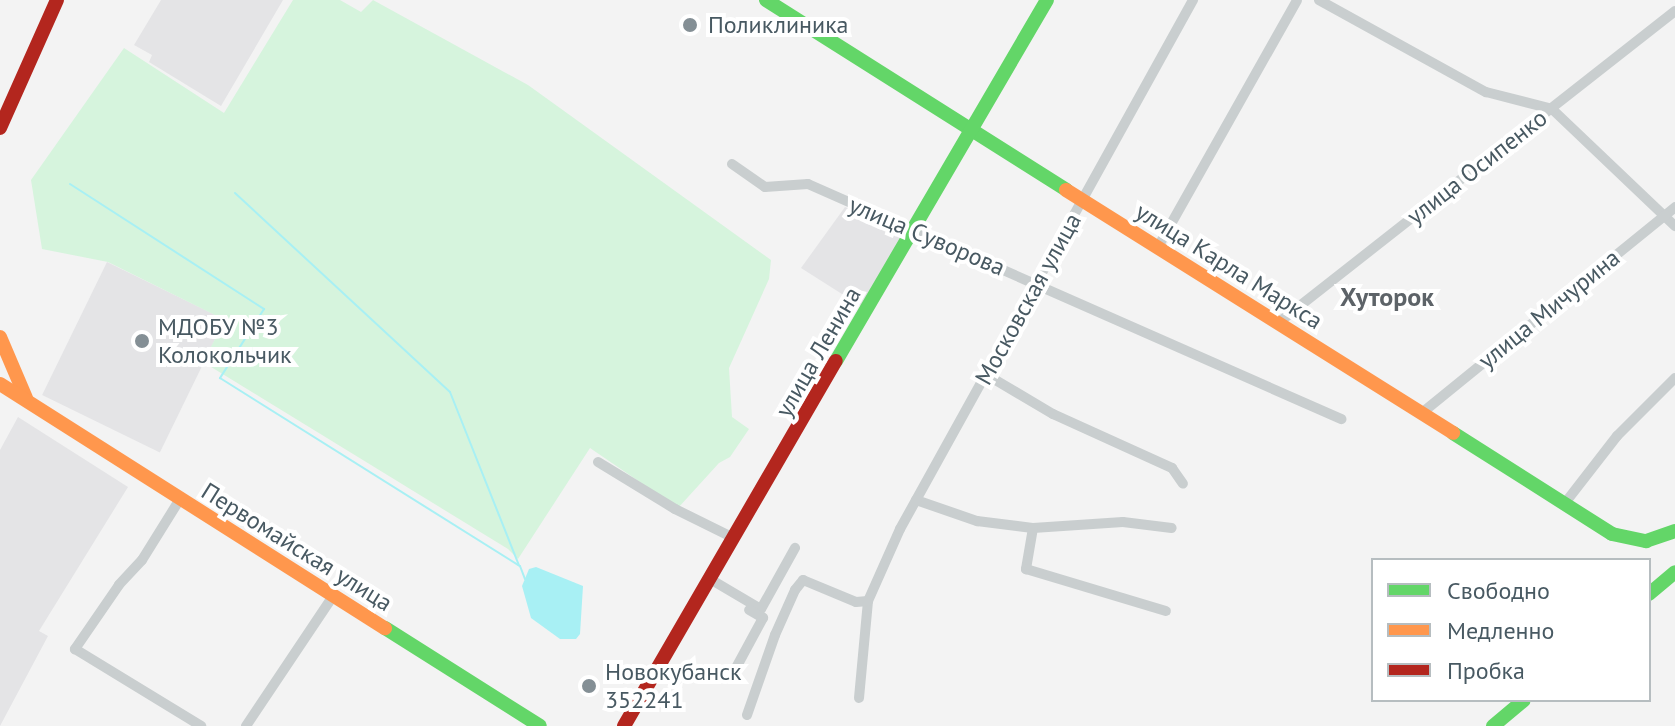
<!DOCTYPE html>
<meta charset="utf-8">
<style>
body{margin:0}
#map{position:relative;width:1675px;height:726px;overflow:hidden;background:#f3f3f3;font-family:"PT Sans",sans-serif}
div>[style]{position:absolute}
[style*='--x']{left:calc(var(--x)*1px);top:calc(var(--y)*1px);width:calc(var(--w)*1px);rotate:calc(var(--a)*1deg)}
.education>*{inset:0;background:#e4e4e6;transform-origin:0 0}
.green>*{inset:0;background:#d6f4dd}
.water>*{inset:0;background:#a8f0f4}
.stream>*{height:2px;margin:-1px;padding:0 1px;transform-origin:1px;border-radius:1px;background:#a8f0f4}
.street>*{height:10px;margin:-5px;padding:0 5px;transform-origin:5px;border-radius:5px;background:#c9cecf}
.fast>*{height:14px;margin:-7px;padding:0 7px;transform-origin:7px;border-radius:7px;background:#63d668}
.slow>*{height:14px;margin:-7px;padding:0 7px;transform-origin:7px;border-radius:7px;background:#ff974d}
.jam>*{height:14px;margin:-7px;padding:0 7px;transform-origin:7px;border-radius:7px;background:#b3261e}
.dots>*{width:22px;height:22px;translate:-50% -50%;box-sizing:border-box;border:4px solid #fff;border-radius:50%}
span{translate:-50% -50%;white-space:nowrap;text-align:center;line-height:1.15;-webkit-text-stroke:8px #fff;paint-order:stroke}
.poi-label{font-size:24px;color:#485962}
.left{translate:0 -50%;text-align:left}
.street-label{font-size:24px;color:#485962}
.neighbourhood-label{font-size:26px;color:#5d6368;font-weight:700}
.legend{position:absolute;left:1371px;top:558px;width:280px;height:144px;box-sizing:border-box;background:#fff;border:2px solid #b6bdc0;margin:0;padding:10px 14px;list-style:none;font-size:24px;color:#485962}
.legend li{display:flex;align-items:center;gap:16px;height:40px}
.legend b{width:40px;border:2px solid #b6bdc0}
</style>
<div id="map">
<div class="education">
<i style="clip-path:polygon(161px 0,283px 0,221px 106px,149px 62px,152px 55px,134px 45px)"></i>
<i style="clip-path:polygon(845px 207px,908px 233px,864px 308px,801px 268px)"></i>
<i style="left:107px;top:262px;width:131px;height:148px;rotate:26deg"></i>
<i style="clip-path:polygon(18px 417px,128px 487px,39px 631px,48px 636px,0 726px,0 450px)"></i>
</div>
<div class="green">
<i style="clip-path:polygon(293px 0,340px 0,361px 12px,373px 0,528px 85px,771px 260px,769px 279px,729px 368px,732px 417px,749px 429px,730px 457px,719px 463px,678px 508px,590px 448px,518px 559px,508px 549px,203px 362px,225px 320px,108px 262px,42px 249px,31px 180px,124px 48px,224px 113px)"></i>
</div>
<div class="water">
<i style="clip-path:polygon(536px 567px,583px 586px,580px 634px,576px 639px,560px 639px,531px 618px,522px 586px,529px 569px)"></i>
</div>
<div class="stream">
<i style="--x:70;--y:184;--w:231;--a:32.8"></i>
<i style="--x:264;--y:309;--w:82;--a:122.5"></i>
<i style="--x:220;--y:378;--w:354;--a:32.1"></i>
<i style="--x:520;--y:566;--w:14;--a:69"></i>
<i style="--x:235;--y:193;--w:293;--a:42.8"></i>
<i style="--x:450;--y:392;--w:186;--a:68.3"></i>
</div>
<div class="street">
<i style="--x:1319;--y:0;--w:191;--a:28.9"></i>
<i style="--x:1486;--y:92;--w:68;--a:14.4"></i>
<i style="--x:1552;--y:109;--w:170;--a:43.6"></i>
<i style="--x:732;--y:164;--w:40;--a:34.9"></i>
<i style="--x:765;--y:187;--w:43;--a:-4"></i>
<i style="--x:808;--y:184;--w:583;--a:23.79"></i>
<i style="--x:1158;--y:247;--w:283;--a:-60.6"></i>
<i style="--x:1278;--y:323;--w:505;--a:-38.16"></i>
<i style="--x:987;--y:375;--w:77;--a:30.6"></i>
<i style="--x:1053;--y:414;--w:131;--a:24.4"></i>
<i style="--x:1172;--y:468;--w:19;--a:55"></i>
<i style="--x:1423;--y:412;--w:325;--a:-39.1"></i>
<i style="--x:598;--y:462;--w:90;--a:31.4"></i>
<i style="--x:675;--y:509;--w:66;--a:26.2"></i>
<i style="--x:180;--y:499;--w:72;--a:121.9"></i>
<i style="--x:142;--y:560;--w:34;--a:133"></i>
<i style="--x:119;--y:585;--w:78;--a:124.5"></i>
<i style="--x:75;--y:649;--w:148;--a:31.4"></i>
<i style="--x:916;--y:500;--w:65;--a:19"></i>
<i style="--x:977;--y:521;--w:56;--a:7.1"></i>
<i style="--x:1033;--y:528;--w:90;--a:-3.8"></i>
<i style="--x:1123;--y:522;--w:49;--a:7"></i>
<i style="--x:1565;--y:503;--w:85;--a:-52.2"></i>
<i style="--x:1617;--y:436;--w:82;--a:-45"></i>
<i style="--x:1033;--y:528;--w:42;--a:99.7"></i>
<i style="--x:1026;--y:569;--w:146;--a:16.7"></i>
<i style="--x:710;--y:579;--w:59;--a:30.5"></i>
<i style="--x:761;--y:609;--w:70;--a:-60.9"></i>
<i style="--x:737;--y:666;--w:55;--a:-61.6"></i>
<i style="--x:763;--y:618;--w:16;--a:-150"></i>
<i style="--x:859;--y:698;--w:97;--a:-84.7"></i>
<i style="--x:747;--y:715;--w:85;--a:-70.7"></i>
<i style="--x:775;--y:635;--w:49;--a:-66"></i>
<i style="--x:795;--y:590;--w:13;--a:-51"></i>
<i style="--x:803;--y:580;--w:57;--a:22.5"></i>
<i style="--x:856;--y:602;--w:12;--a:-5"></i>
<i style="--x:868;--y:601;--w:79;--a:-66"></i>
<i style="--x:900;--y:529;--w:605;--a:-61.02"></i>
<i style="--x:246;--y:726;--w:156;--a:-56.2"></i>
</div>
<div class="fast">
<i style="--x:766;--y:0;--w:355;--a:32.3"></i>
<i style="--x:836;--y:361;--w:418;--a:-59.7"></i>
<i style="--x:1453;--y:433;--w:188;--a:32.4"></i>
<i style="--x:1612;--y:534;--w:35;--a:12"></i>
<i style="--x:1646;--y:541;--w:31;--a:-19"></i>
<i style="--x:1649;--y:594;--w:34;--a:-40"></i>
<i style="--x:385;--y:628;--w:183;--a:32.3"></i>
<i style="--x:1493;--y:726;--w:40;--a:-40"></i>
</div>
<div class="slow">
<i style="--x:1066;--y:190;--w:457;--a:32.1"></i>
<i style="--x:0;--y:337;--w:66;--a:66.9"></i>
<i style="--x:0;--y:384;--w:456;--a:32.4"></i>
</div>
<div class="jam">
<i style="--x:0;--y:128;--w:140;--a:-66"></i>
<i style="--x:624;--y:726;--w:422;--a:-59.9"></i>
</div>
<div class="dots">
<i style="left:690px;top:25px;background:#848f95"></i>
<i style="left:142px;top:341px;background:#848f95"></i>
<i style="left:589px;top:686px;background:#848f95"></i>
</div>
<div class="poi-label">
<span class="left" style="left:708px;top:25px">Поликлиника</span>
<span class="left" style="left:158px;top:341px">МДОБУ №3<br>Колокольчик</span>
<span class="left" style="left:605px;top:686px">Новокубанск<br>352241</span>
</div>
<div class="street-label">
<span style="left:1477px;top:167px;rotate:-38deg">улица Осипенко</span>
<span style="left:927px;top:236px;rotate:23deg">улица Суворова</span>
<span style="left:1229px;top:266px;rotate:32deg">улица Карла Маркса</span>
<span style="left:1028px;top:299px;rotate:-61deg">Московская улица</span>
<span style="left:1549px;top:309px;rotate:-39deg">улица Мичурина</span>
<span style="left:818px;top:352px;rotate:-60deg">улица Ленина</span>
<span style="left:297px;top:547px;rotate:32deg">Первомайская улица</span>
</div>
<div class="neighbourhood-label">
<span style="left:1387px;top:297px">Хуторок</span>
</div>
<ul class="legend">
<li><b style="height:10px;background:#63d668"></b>Свободно</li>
<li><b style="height:10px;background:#ff974d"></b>Медленно</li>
<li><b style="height:10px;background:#b3261e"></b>Пробка</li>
</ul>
</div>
